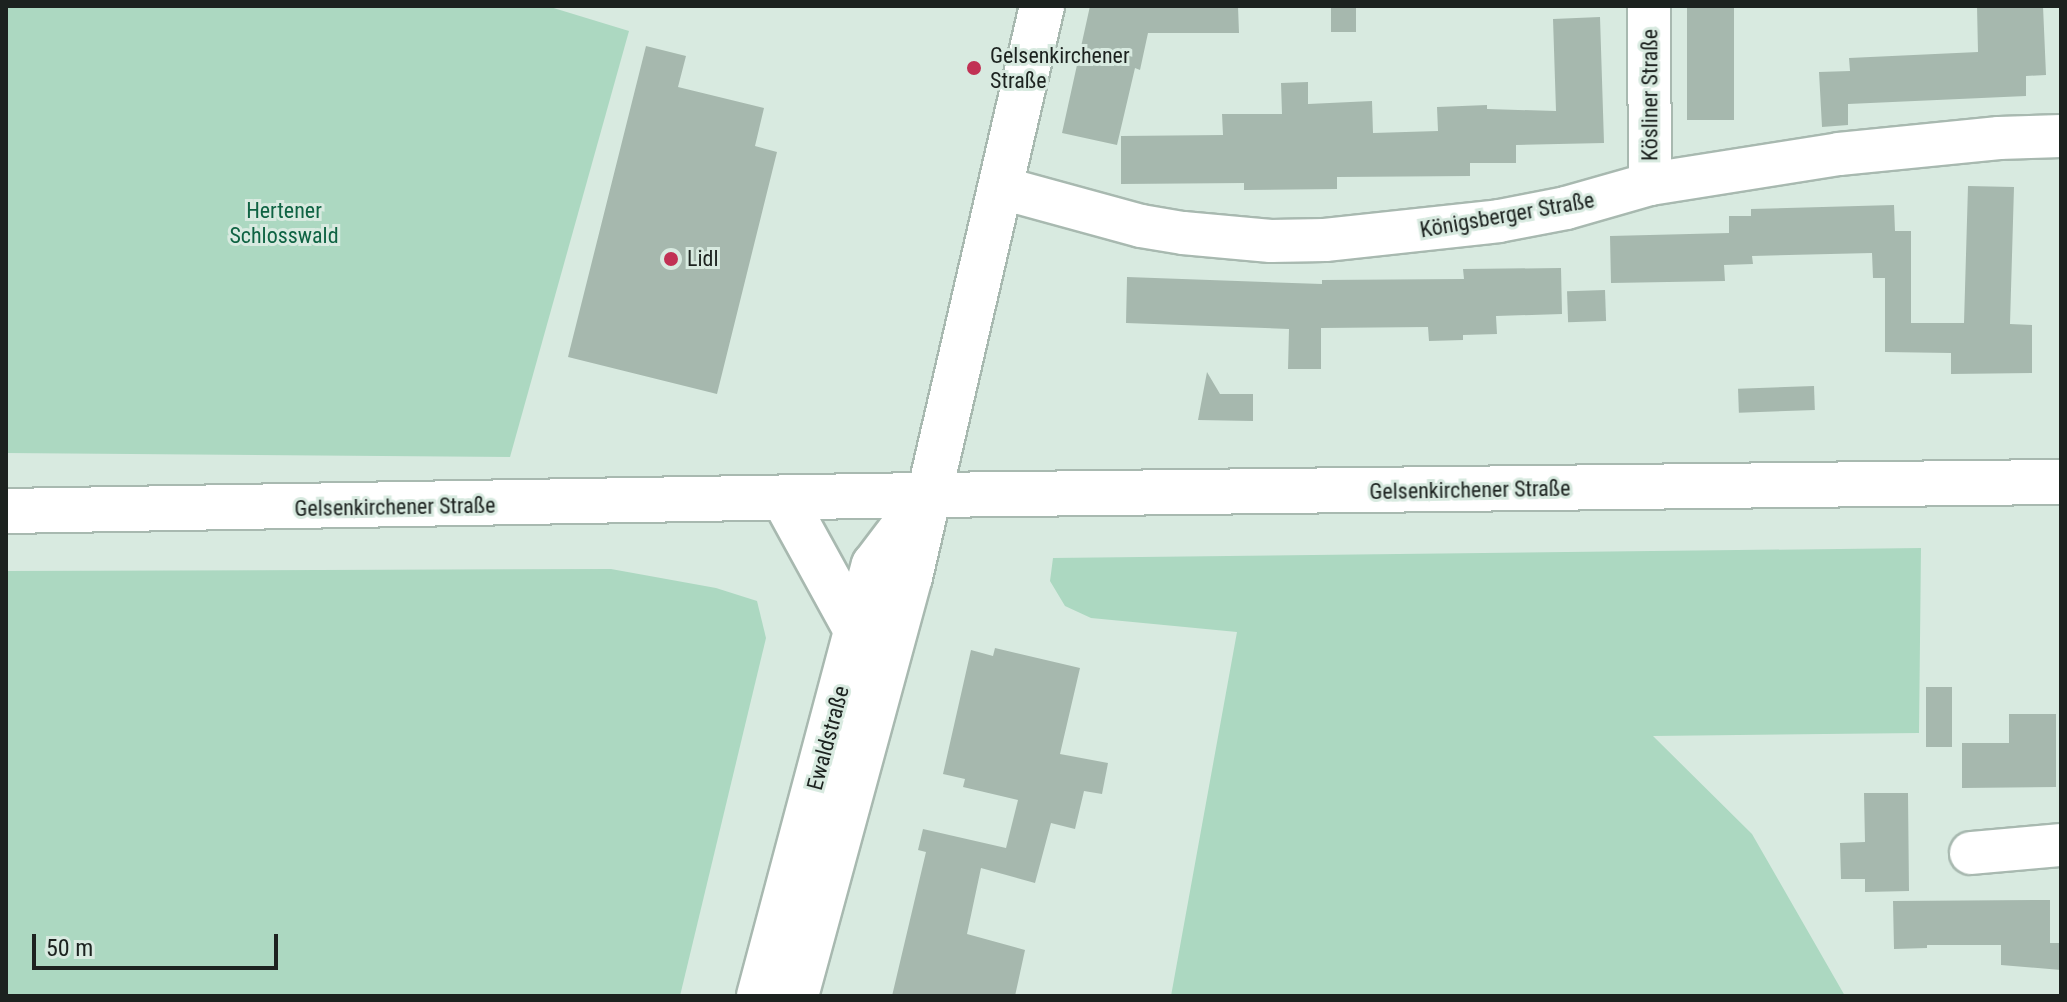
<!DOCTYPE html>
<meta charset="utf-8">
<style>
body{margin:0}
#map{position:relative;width:2067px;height:1002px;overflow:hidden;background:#d8eae0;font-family:"Roboto Condensed",sans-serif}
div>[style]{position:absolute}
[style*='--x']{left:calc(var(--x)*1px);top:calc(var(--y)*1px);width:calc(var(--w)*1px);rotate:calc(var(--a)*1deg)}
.green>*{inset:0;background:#acd8c1}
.building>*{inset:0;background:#a6b8ae;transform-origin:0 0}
.roads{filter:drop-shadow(2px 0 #a8b9b0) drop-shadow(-2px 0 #a8b9b0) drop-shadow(0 2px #a8b9b0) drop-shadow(0 -2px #a8b9b0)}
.minor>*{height:42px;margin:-21px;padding:0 21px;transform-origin:21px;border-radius:21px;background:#fff}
.major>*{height:44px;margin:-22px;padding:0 22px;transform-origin:22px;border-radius:22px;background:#fff}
.dots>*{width:22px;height:22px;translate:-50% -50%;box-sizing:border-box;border:4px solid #d8eae0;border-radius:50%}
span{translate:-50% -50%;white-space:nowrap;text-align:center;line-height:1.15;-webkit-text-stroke:6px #d8eae0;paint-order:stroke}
.poi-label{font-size:22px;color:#1c221f}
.left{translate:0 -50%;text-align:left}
.street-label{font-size:22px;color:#1c221f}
.park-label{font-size:22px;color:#0f6343}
.frame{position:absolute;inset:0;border:8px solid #1c221f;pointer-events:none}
.scale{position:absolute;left:32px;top:934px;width:246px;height:36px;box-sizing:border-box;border:4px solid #1c221f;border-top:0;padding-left:10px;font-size:24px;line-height:28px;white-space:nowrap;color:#1c221f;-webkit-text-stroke:6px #d8eae0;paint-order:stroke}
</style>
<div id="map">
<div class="green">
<i style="clip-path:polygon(6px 6px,547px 6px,629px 31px,510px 457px,6px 453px)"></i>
<i style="clip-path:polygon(1921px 548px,1919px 733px,1653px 736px,1752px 834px,1845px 996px,1171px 996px,1237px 632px,1091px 618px,1065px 606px,1050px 581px,1053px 558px)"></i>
<i style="clip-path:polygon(611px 569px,716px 588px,757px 601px,766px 638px,680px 996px,6px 996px,6px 571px)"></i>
</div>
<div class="building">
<i style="clip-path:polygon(1090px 6px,1238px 6px,1239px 33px,1148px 33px,1140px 70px,1135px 68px,1117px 145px,1062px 133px)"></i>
<i style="left:1331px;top:6px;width:25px;height:26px"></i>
<i style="left:1687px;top:6px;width:47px;height:114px"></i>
<i style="clip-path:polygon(1977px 6px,2043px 6px,2046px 75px,2026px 76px,2026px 96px,1848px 104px,1848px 125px,1822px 127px,1819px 72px,1850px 71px,1849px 58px,1978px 52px)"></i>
<i style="clip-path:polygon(1600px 17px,1604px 143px,1516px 145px,1516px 163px,1470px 163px,1470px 176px,1337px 177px,1337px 189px,1244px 190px,1244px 183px,1121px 184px,1121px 136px,1223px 135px,1222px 114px,1282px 114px,1281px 83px,1308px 82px,1308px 104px,1372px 101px,1373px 133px,1438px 131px,1437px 107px,1487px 105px,1487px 109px,1556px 111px,1553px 19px)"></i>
<i style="clip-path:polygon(646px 46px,686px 56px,678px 87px,764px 108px,755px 146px,777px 152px,717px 394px,568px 357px)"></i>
<i style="clip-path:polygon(1968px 186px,2014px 187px,2010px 324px,2032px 325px,2032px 373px,1951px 374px,1951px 353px,1885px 352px,1885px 278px,1873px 278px,1872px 253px,1752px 256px,1753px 264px,1724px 265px,1725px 281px,1611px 283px,1610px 236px,1729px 233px,1729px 216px,1751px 216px,1751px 209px,1894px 205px,1895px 231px,1911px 231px,1911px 323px,1964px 323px)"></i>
<i style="clip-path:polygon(1561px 268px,1562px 314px,1496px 316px,1497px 334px,1463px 335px,1463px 340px,1429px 341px,1428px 327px,1321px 328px,1321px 369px,1288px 369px,1289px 329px,1126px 323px,1127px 277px,1322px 284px,1322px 280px,1464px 279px,1463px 269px)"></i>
<i style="left:1605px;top:290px;width:31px;height:38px;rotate:88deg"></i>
<i style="clip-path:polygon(1207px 372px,1220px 394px,1253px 394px,1253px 421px,1198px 420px)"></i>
<i style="left:1814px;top:386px;width:24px;height:76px;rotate:88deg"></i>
<i style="clip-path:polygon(995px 648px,1080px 668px,1060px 754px,1108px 763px,1102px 794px,1084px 791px,1075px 829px,1051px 823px,1035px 883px,981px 868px,967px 934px,1025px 950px,1015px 996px,892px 996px,926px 852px,918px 850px,923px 829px,1006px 848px,1018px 800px,963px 787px,965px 779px,943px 774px,971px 650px,993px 656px)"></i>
<i style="left:1926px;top:687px;width:26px;height:60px"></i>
<i style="clip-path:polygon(2009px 714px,2056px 714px,2056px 787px,1962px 788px,1962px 743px,2009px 743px)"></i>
<i style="clip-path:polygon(1864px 793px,1908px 793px,1909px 891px,1865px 892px,1865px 879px,1841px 879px,1840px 843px,1865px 842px)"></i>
<i style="clip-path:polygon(2050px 900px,2050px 943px,2061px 943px,2061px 970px,2001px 965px,2001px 945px,1927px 945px,1927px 948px,1894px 949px,1893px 901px)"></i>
</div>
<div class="roads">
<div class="minor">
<i style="--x:1649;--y:6;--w:178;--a:89.7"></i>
<i style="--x:1002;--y:188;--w:144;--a:15.3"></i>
<i style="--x:1141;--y:226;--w:43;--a:9.5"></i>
<i style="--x:1183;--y:233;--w:88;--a:5.2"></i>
<i style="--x:1271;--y:241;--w:54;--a:-1.1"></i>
<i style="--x:1325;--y:240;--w:175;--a:-6.2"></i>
<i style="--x:1499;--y:221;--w:68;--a:-11"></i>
<i style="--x:1566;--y:208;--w:87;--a:-15.9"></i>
<i style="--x:1650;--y:184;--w:191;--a:-9"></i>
<i style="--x:1839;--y:154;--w:161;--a:-5.7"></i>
<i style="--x:1999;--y:138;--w:62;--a:-1.8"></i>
<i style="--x:1971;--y:853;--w:90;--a:-5.1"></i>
</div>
<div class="major">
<i style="--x:784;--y:499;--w:149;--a:61.2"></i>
<i style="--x:6;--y:511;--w:921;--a:-1"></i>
<i style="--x:927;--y:495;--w:1134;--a:-0.66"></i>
<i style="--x:759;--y:996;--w:446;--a:-75.1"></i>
<i style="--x:874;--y:565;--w:73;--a:-52.8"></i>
<i style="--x:796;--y:996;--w:434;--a:-74.8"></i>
<i style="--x:910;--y:577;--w:586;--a:-76.98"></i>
</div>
</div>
<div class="dots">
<i style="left:974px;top:68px;background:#c13154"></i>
<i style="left:671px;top:259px;background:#c13154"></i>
</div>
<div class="poi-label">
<span class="left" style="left:990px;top:68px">Gelsenkirchener<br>Straße</span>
<span class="left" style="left:687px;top:259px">Lidl</span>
</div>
<div class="street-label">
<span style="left:1650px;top:95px;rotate:-90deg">Kösliner Straße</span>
<span style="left:1507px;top:215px;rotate:-10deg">Königsberger Straße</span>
<span style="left:1470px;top:490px;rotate:-1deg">Gelsenkirchener Straße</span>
<span style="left:395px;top:507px;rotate:-1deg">Gelsenkirchener Straße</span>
<span style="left:828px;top:738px;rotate:-75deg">Ewaldstraße</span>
</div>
<div class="park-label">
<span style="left:284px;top:223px">Hertener<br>Schlosswald</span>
</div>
<div class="frame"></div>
<div class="scale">50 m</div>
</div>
